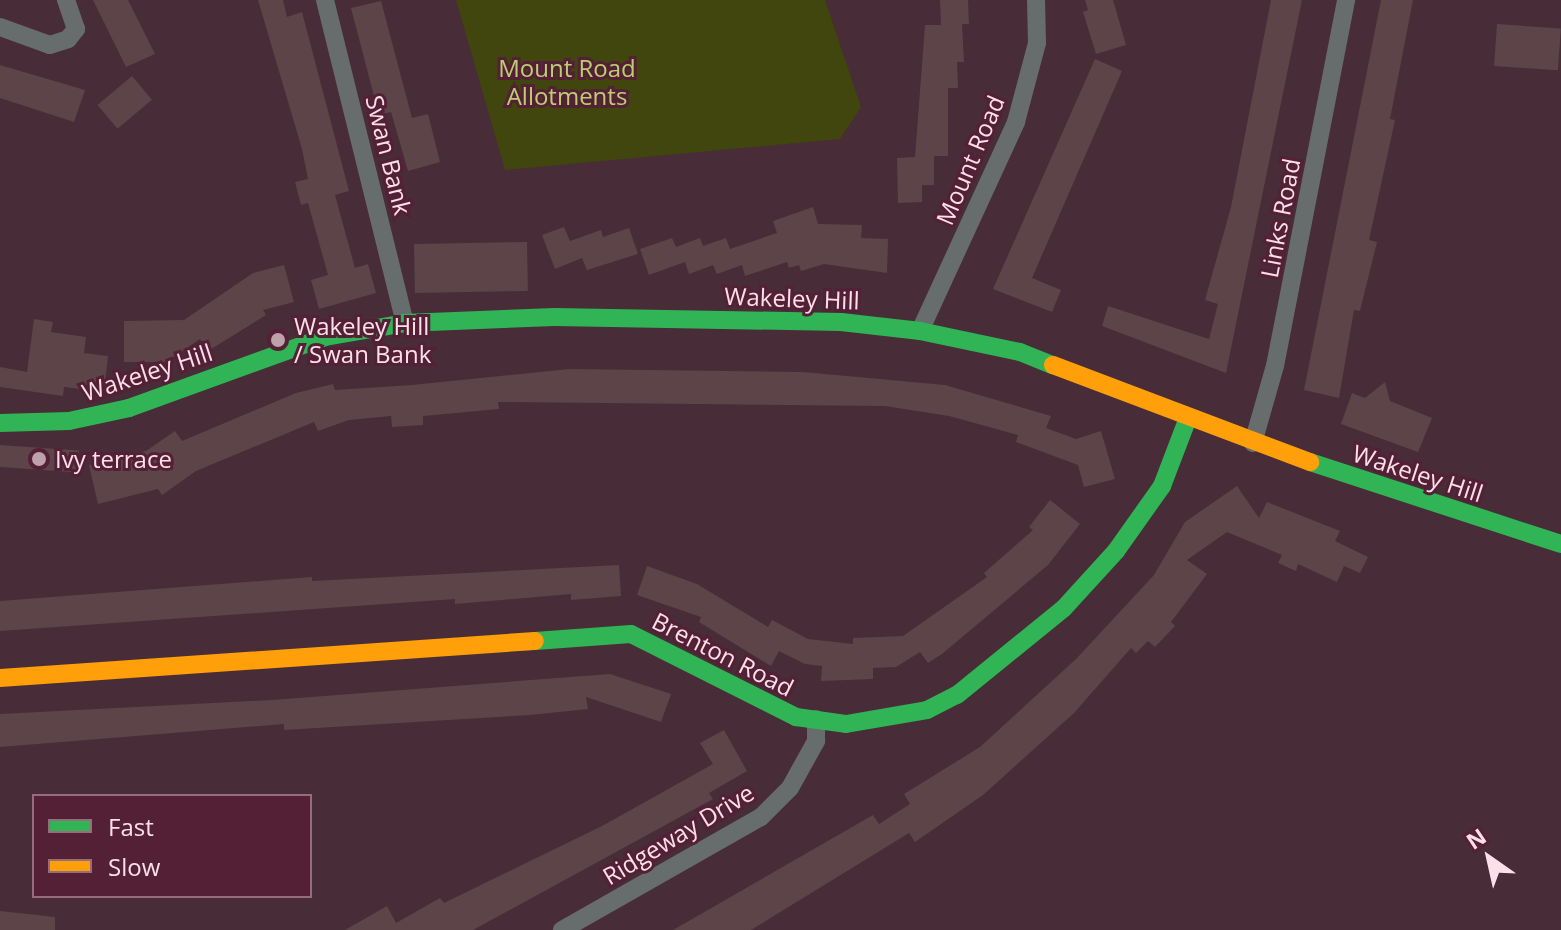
<!DOCTYPE html>
<style>
body{margin:0}
#map{position:relative;width:1561px;height:930px;overflow:hidden;background:#482c37;font-family:"Open Sans",sans-serif}
div>[style]{position:absolute}
[style*='--x']{left:calc(var(--x)*1px);top:calc(var(--y)*1px);width:calc(var(--w)*1px);rotate:calc(var(--a)*1deg)}
.green>*{inset:0;background:#41450e}
.building>*{inset:0;background:#5c4449;transform-origin:0 0}
.street>*{height:18px;margin:-9px;padding:0 9px;transform-origin:9px;border-radius:9px;background:#676d6c}
.fast>*{height:18px;margin:-9px;padding:0 9px;transform-origin:9px;border-radius:9px;background:#30b455}
.slow>*{height:18px;margin:-9px;padding:0 9px;transform-origin:9px;border-radius:9px;background:#ff9f0a}
.dots>*{width:22px;height:22px;translate:-50% -50%;box-sizing:border-box;border:4px solid #542035;border-radius:50%}
span{translate:-50% -50%;white-space:nowrap;text-align:center;line-height:1.15;-webkit-text-stroke:6px #542035;paint-order:stroke}
.park-label{font-size:24px;color:#bdcd74}
.street-label{font-size:24px;color:#fce0e9}
.poi-label{font-size:24px;color:#fce0e9}
.left{translate:0 -50%;text-align:left}
.legend{position:absolute;left:32px;top:794px;width:280px;height:104px;box-sizing:border-box;background:#542035;border:2px solid #976d7d;margin:0;padding:10px 14px;list-style:none;font-size:24px;color:#fce0e9}
.legend li{display:flex;align-items:center;gap:16px;height:40px}
.legend b{width:40px;border:2px solid #976d7d}
.north{position:absolute;left:1449px;top:818px;width:80px;height:80px;-webkit-text-stroke:6px #542035;paint-order:stroke;rotate:326deg;font-size:22px;font-weight:700;line-height:32px;text-align:center;color:#fce0e9}
.north::after{content:'';display:block;margin:auto;width:28px;height:36px;background:#fce0e9;clip-path:polygon(50% 0,100% 100%,50% 72%,0 100%)}
</style>
<div id="map">
<div class="green">
<i style="clip-path:polygon(456px 0,825px 0,861px 107px,840px 139px,505px 170px)"></i>
</div>
<div class="building">
<i style="clip-path:polygon(93px 0,128px 0,155px 54px,126px 67px)"></i>
<i style="clip-path:polygon(258px 0,283px 0,287px 17px,302px 12px,349px 191px,335px 195px,355px 268px,368px 264px,376px 293px,319px 309px,311px 280px,328px 275px,308px 203px,301px 205px,295px 182px,308px 179px,302px 149px)"></i>
<i style="clip-path:polygon(940px 0,968px 0,969px 24px,962px 24px,964px 62px,957px 62px,958px 88px,948px 88px,948px 156px,934px 156px,934px 185px,922px 185px,922px 202px,898px 203px,897px 158px,915px 157px,925px 25px,941px 25px)"></i>
<i style="clip-path:polygon(1085px 0,1113px 0,1126px 45px,1096px 54px,1083px 12px,1088px 10px)"></i>
<i style="clip-path:polygon(1271px 0,1302px 0,1226px 373px,1102px 326px,1108px 306px,1209px 339px,1218px 304px,1205px 300px,1231px 207px)"></i>
<i style="clip-path:polygon(1381px 0,1413px 0,1390px 119px,1395px 120px,1369px 240px,1377px 242px,1360px 311px,1354px 310px,1339px 398px,1304px 390px)"></i>
<i style="clip-path:polygon(381px 1px,412px 118px,428px 114px,440px 162px,408px 171px,391px 112px,379px 115px,351px 8px)"></i>
<i style="left:1497px;top:24px;width:64px;height:42px;rotate:4deg"></i>
<i style="clip-path:polygon(1095px 59px,1122px 71px,1032px 278px,1061px 290px,1052px 312px,993px 289px)"></i>
<i style="clip-path:polygon(0 65px,85px 90px,74px 122px,0 98px)"></i>
<i style="left:132px;top:76px;width:31px;height:45px;rotate:50deg"></i>
<i style="clip-path:polygon(813px 207px,818px 224px,862px 225px,861px 238px,888px 239px,887px 273px,824px 264px,801px 271px,799px 265px,789px 268px,787px 262px,745px 276px,742px 265px,717px 274px,713px 265px,689px 274px,685px 262px,649px 275px,640px 249px,672px 238px,676px 247px,700px 238px,703px 246px,726px 238px,730px 249px,777px 233px,773px 221px)"></i>
<i style="clip-path:polygon(564px 227px,570px 241px,601px 230px,603px 237px,629px 228px,638px 254px,587px 270px,582px 258px,555px 269px,542px 235px)"></i>
<i style="left:527px;top:242px;width:49px;height:113px;rotate:89deg"></i>
<i style="clip-path:polygon(284px 265px,294px 302px,263px 310px,266px 315px,208px 351px,200px 339px,166px 362px,124px 362px,124px 321px,184px 320px,253px 273px)"></i>
<i style="clip-path:polygon(34px 319px,53px 322px,51px 332px,86px 337px,84px 353px,108px 356px,104px 392px,64px 387px,63px 396px,0 387px,0 367px,27px 372px)"></i>
<i style="clip-path:polygon(570px 369px,803px 372px,945px 385px,1051px 416px,1046px 428px,1076px 439px,1101px 431px,1115px 479px,1084px 487px,1078px 465px,1016px 442px,1018px 435px,949px 416px,885px 406px,498px 402px,499px 409px,423px 416px,423px 425px,392px 427px,391px 416px,349px 420px,318px 431px,314px 422px,196px 471px,162px 495px,158px 489px,98px 504px,89px 465px,146px 451px,175px 431px,182px 441px,296px 393px,333px 384px,335px 390px,412px 385px)"></i>
<i style="clip-path:polygon(1385px 382px,1390px 401px,1432px 418px,1418px 452px,1341px 424px,1352px 393px,1365px 398px)"></i>
<i style="left:0;top:445px;width:79px;height:22px;rotate:4deg"></i>
<i style="clip-path:polygon(1237px 486px,1259px 518px,1267px 502px,1340px 531px,1335px 541px,1368px 557px,1360px 573px,1344px 566px,1337px 582px,1298px 564px,1296px 571px,1278px 563px,1282px 555px,1227px 532px,1187px 560px,1207px 574px,1171px 622px,1175px 626px,1155px 647px,1148px 641px,1136px 653px,1131px 648px,1074px 713px,983px 795px,915px 842px,909px 833px,751px 930px,673px 930px,873px 815px,879px 824px,910px 804px,904px 794px,980px 747px,1077px 658px,1154px 575px,1185px 522px)"></i>
<i style="clip-path:polygon(1050px 500px,1080px 524px,1048px 565px,942px 654px,928px 663px,920px 652px,896px 667px,873px 668px,873px 679px,821px 681px,822px 666px,805px 664px,779px 651px,771px 666px,699px 622px,701px 617px,637px 595px,647px 566px,697px 584px,768px 627px,772px 620px,808px 639px,853px 644px,853px 638px,903px 636px,987px 577px,984px 573px,1033px 530px,1029px 527px)"></i>
<i style="clip-path:polygon(619px 565px,621px 596px,571px 600px,571px 594px,455px 604px,455px 599px,0 631px,0 601px,312px 577px,312px 581px)"></i>
<i style="clip-path:polygon(610px 674px,671px 694px,661px 722px,586px 697px,588px 709px,530px 715px,284px 730px,284px 724px,0 747px,0 714px,272px 700px)"></i>
<i style="clip-path:polygon(724px 730px,747px 771px,709px 793px,713px 799px,473px 930px,345px 930px,387px 906px,396px 923px,440px 898px,444px 903px,602px 826px,713px 764px,700px 743px)"></i>
<i style="clip-path:polygon(0 911px,55px 917px,55px 930px,0 930px)"></i>
</div>
<div class="street">
<i style="--x:325;--y:0;--w:333;--a:76.1"></i>
<i style="--x:0;--y:27;--w:53;--a:19.8"></i>
<i style="--x:50;--y:45;--w:19;--a:-18"></i>
<i style="--x:68;--y:39;--w:13;--a:-51"></i>
<i style="--x:76;--y:29;--w:31;--a:-109"></i>
<i style="--x:920;--y:331;--w:230;--a:-65.3"></i>
<i style="--x:1016;--y:122;--w:82;--a:-75.1"></i>
<i style="--x:1037;--y:43;--w:43;--a:-91.3"></i>
<i style="--x:1253;--y:443;--w:80;--a:-74.1"></i>
<i style="--x:1275;--y:366;--w:373;--a:-79"></i>
<i style="--x:562;--y:930;--w:229;--a:-29.6"></i>
<i style="--x:761;--y:817;--w:41;--a:-45"></i>
<i style="--x:790;--y:788;--w:54;--a:-61"></i>
<i style="--x:816;--y:741;--w:22;--a:-90"></i>
</div>
<div class="fast">
<i style="--x:0;--y:423;--w:69;--a:-1.7"></i>
<i style="--x:69;--y:421;--w:61;--a:-12.2"></i>
<i style="--x:129;--y:408;--w:208;--a:-19.9"></i>
<i style="--x:325;--y:337;--w:81;--a:-9.9"></i>
<i style="--x:405;--y:323;--w:150;--a:-2.3"></i>
<i style="--x:555;--y:317;--w:286;--a:1"></i>
<i style="--x:841;--y:322;--w:80;--a:6.5"></i>
<i style="--x:920;--y:331;--w:102;--a:11.9"></i>
<i style="--x:1020;--y:352;--w:35;--a:22"></i>
<i style="--x:1310;--y:462;--w:264;--a:18.1"></i>
<i style="--x:535;--y:641;--w:96;--a:-4.2"></i>
<i style="--x:631;--y:634;--w:185;--a:26.7"></i>
<i style="--x:796;--y:717;--w:50;--a:8"></i>
<i style="--x:846;--y:724;--w:82;--a:-9.8"></i>
<i style="--x:927;--y:710;--w:34;--a:-27"></i>
<i style="--x:957;--y:695;--w:138;--a:-39.1"></i>
<i style="--x:1064;--y:608;--w:77;--a:-47.6"></i>
<i style="--x:1116;--y:551;--w:80;--a:-54.7"></i>
<i style="--x:1162;--y:486;--w:73;--a:-69.1"></i>
</div>
<div class="slow">
<i style="--x:1053;--y:365;--w:275;--a:20.7"></i>
<i style="--x:0;--y:678;--w:536;--a:-3.96"></i>
</div>
<div class="dots">
<i style="left:278px;top:340px;background:#bda1ab"></i>
<i style="left:39px;top:459px;background:#bda1ab"></i>
</div>
<div class="park-label">
<span style="left:567px;top:82px">Mount Road<br>Allotments</span>
</div>
<div class="street-label">
<span style="left:389px;top:155px;rotate:76deg">Swan Bank</span>
<span style="left:970px;top:160px;rotate:-67deg">Mount Road</span>
<span style="left:1280px;top:218px;rotate:-79deg">Links Road</span>
<span style="left:792px;top:298px;rotate:2deg">Wakeley Hill</span>
<span style="left:147px;top:372px;rotate:-18deg">Wakeley Hill</span>
<span style="left:1418px;top:473px;rotate:18deg">Wakeley Hill</span>
<span style="left:723px;top:654px;rotate:27deg">Brenton Road</span>
<span style="left:678px;top:834px;rotate:-31deg">Ridgeway Drive</span>
</div>
<div class="poi-label">
<span class="left" style="left:294px;top:340px">Wakeley Hill<br>/ Swan Bank</span>
<span class="left" style="left:55px;top:459px">Ivy terrace</span>
</div>
<ul class="legend">
<li><b style="height:10px;background:#30b455"></b>Fast</li>
<li><b style="height:10px;background:#ff9f0a"></b>Slow</li>
</ul>
<div class="north">N</div>
</div>
